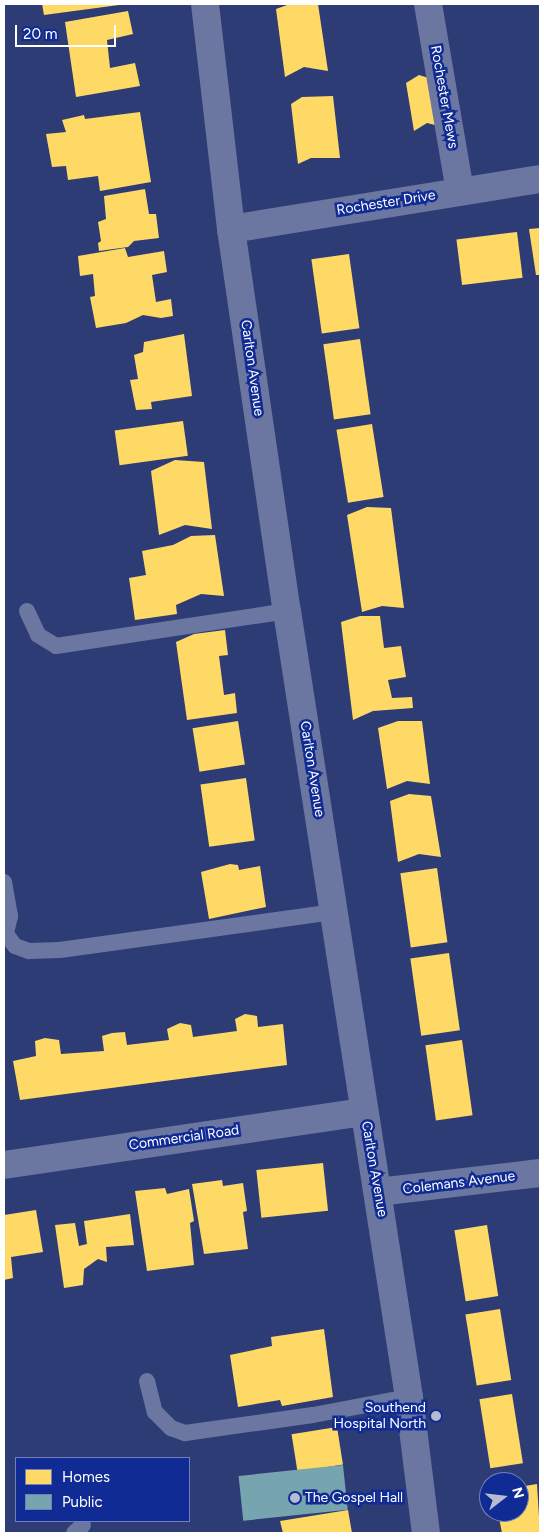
<!DOCTYPE html>
<style>
body{margin:0}
#map{position:relative;width:544px;height:1537px;overflow:hidden;background:#2e3c76;font-family:Figtree,sans-serif}
div>[style]{position:absolute}
[style*='--x']{left:calc(var(--x)*1px);top:calc(var(--y)*1px);width:calc(var(--w)*1px);rotate:calc(var(--a)*1deg)}
.homes>*{inset:0;background:#ffd966;transform-origin:0 0}
.public>*{inset:0;background:#76a5af;transform-origin:0 0}
.service>*{height:16px;margin:-8px;padding:0 8px;transform-origin:8px;border-radius:8px;background:#6b77a1}
.minor>*{height:28px;margin:-14px;padding:0 14px;transform-origin:14px;border-radius:14px;background:#6b77a1}
.tertiary>*{height:28px;margin:-14px;padding:0 14px;transform-origin:14px;border-radius:14px;background:#6b77a1}
.dots>*{width:14px;height:14px;translate:-50% -50%;box-sizing:border-box;border:2px solid #102b94;border-radius:50%}
span{translate:-50% -50%;white-space:nowrap;text-align:center;line-height:1.15;-webkit-text-stroke:5px #102b94;paint-order:stroke}
.street-label{font-size:14px;color:#fff}
.poi-label{font-size:14px;color:#fff}
.right{translate:-100% -50%;text-align:right}
.left{translate:0 -50%;text-align:left}
.frame{position:absolute;inset:0;border:5px solid #fff;pointer-events:none}
.legend{position:absolute;left:15px;top:1457px;width:175px;height:65px;box-sizing:border-box;background:#102b94;border:1px solid #7080bf;margin:0;padding:6px 9px;list-style:none;font-size:15px;color:#fff}
.legend li{display:flex;align-items:center;gap:10px;height:25px}
.legend b{width:25px;border:1px solid #7080bf}
.north{position:absolute;left:479px;top:1472px;width:50px;height:50px;box-sizing:border-box;background:#102b94;border:1px solid #7080bf;border-radius:50%;rotate:74deg;font-size:14px;font-weight:700;line-height:20px;text-align:center;color:#fff}
.north::after{content:'';display:block;margin:auto;width:18px;height:22px;background:#b6bbcf;clip-path:polygon(50% 0,100% 100%,50% 72%,0 100%)}
.scale{position:absolute;left:15px;top:25px;width:101px;height:22px;box-sizing:border-box;border:2px solid #fff;border-top:0;padding-left:6px;font-size:15px;line-height:18px;white-space:nowrap;color:#fff;-webkit-text-stroke:4px #102b94;paint-order:stroke}
</style>
<div id="map">
<div class="homes">
<i style="clip-path:polygon(42px 4px,119px 4px,119px 5px,44px 15px)"></i>
<i style="clip-path:polygon(290px 4px,318px 4px,328px 71px,304px 67px,285px 77px,276px 9px)"></i>
<i style="clip-path:polygon(128px 11px,133px 34px,107px 40px,110px 68px,135px 63px,140px 86px,76px 97px,65px 22px)"></i>
<i style="clip-path:polygon(419px 75px,432px 79px,439px 126px,427px 123px,414px 131px,406px 83px)"></i>
<i style="clip-path:polygon(333px 96px,340px 158px,311px 158px,298px 164px,291px 104px,302px 97px)"></i>
<i style="clip-path:polygon(140px 112px,151px 182px,100px 191px,98px 176px,68px 180px,66px 166px,52px 167px,46px 134px,66px 132px,62px 120px,84px 115px,85px 119px)"></i>
<i style="clip-path:polygon(145px 189px,149px 214px,156px 214px,159px 238px,134px 241px,128px 247px,99px 251px,98px 243px,101px 241px,98px 222px,106px 219px,104px 196px)"></i>
<i style="clip-path:polygon(540px 228px,540px 275px,536px 275px,529px 229px)"></i>
<i style="left:517px;top:232px;width:46px;height:61px;rotate:83deg"></i>
<i style="clip-path:polygon(125px 248px,128px 257px,164px 251px,167px 272px,152px 275px,156px 302px,171px 299px,173px 316px,161px 318px,143px 315px,126px 323px,96px 328px,90px 297px,95px 296px,93px 274px,80px 276px,78px 256px)"></i>
<i style="left:349px;top:254px;width:75px;height:38px;rotate:82deg"></i>
<i style="clip-path:polygon(184px 334px,192px 396px,151px 402px,152px 409px,136px 410px,130px 380px,138px 379px,134px 355px,143px 352px,144px 342px)"></i>
<i style="left:360px;top:339px;width:76px;height:37px;rotate:82deg"></i>
<i style="left:183px;top:421px;width:35px;height:69px;rotate:82deg"></i>
<i style="left:372px;top:424px;width:74px;height:36px;rotate:81deg"></i>
<i style="clip-path:polygon(175px 460px,204px 462px,212px 529px,185px 525px,159px 535px,151px 471px)"></i>
<i style="clip-path:polygon(367px 507px,391px 508px,404px 608px,382px 606px,362px 612px,347px 515px)"></i>
<i style="clip-path:polygon(215px 535px,224px 596px,201px 594px,176px 605px,177px 614px,135px 620px,129px 578px,146px 575px,142px 551px,173px 545px,191px 536px)"></i>
<i style="clip-path:polygon(360px 616px,380px 616px,384px 648px,401px 646px,406px 677px,388px 680px,392px 698px,412px 697px,413px 708px,373px 711px,353px 720px,341px 622px)"></i>
<i style="clip-path:polygon(225px 630px,228px 655px,219px 656px,224px 695px,235px 693px,237px 713px,187px 720px,176px 642px,194px 634px)"></i>
<i style="left:238px;top:721px;width:44px;height:46px;rotate:81deg"></i>
<i style="clip-path:polygon(398px 721px,422px 721px,430px 784px,407px 781px,387px 789px,378px 728px)"></i>
<i style="left:246px;top:778px;width:63px;height:46px;rotate:82deg"></i>
<i style="clip-path:polygon(409px 794px,431px 796px,441px 857px,419px 854px,398px 862px,390px 801px)"></i>
<i style="clip-path:polygon(230px 864px,238px 865px,239px 870px,260px 866px,266px 907px,209px 919px,201px 872px)"></i>
<i style="left:437px;top:868px;width:75px;height:37px;rotate:82deg"></i>
<i style="left:449px;top:953px;width:78px;height:39px;rotate:82deg"></i>
<i style="clip-path:polygon(245px 1014px,257px 1016px,258px 1027px,283px 1024px,287px 1065px,20px 1100px,13px 1061px,36px 1056px,35px 1041px,45px 1038px,59px 1040px,61px 1054px,104px 1051px,102px 1036px,112px 1033px,125px 1032px,127px 1045px,169px 1040px,167px 1029px,180px 1023px,191px 1025px,193px 1037px,237px 1031px,235px 1019px)"></i>
<i style="left:462px;top:1040px;width:76px;height:37px;rotate:82deg"></i>
<i style="left:323px;top:1163px;width:48px;height:67px;rotate:84deg"></i>
<i style="clip-path:polygon(222px 1180px,223px 1186px,243px 1183px,247px 1211px,243px 1212px,248px 1249px,204px 1254px,192px 1184px)"></i>
<i style="clip-path:polygon(165px 1188px,167px 1194px,189px 1189px,194px 1221px,190px 1223px,194px 1265px,147px 1271px,135px 1191px)"></i>
<i style="clip-path:polygon(36px 1210px,43px 1252px,11px 1257px,13px 1278px,4px 1280px,4px 1215px)"></i>
<i style="clip-path:polygon(130px 1214px,134px 1245px,106px 1247px,107px 1262px,98px 1259px,84px 1269px,83px 1285px,64px 1288px,55px 1225px,75px 1223px,79px 1246px,87px 1244px,84px 1221px)"></i>
<i style="left:487px;top:1225px;width:72px;height:33px;rotate:81deg"></i>
<i style="left:500px;top:1309px;width:72px;height:35px;rotate:81deg"></i>
<i style="clip-path:polygon(324px 1329px,333px 1397px,282px 1406px,280px 1400px,238px 1407px,230px 1355px,272px 1346px,271px 1337px)"></i>
<i style="left:512px;top:1394px;width:70px;height:33px;rotate:81deg"></i>
<i style="left:337px;top:1427px;width:38px;height:46px;rotate:81deg"></i>
<i style="clip-path:polygon(537px 1484px,540px 1533px,502px 1533px,498px 1512px,519px 1512px,519px 1487px)"></i>
<i style="clip-path:polygon(348px 1510px,352px 1533px,283px 1533px,280px 1521px)"></i>
</div>
<div class="public">
<i style="left:343px;top:1465px;width:45px;height:105px;rotate:84deg"></i>
</div>
<div class="service">
<i style="--x:27;--y:611;--w:26;--a:65"></i>
<i style="--x:38;--y:635;--w:21;--a:31"></i>
<i style="--x:56;--y:646;--w:234;--a:-8.6"></i>
<i style="--x:4;--y:882;--w:35;--a:80"></i>
<i style="--x:10;--y:916;--w:18;--a:103"></i>
<i style="--x:4;--y:936;--w:3;--a:-45"></i>
<i style="--x:6;--y:934;--w:15;--a:53"></i>
<i style="--x:15;--y:946;--w:15;--a:20"></i>
<i style="--x:29;--y:951;--w:31;--a:-2"></i>
<i style="--x:60;--y:950;--w:277;--a:-7.9"></i>
<i style="--x:147;--y:1381;--w:32;--a:76"></i>
<i style="--x:155;--y:1412;--w:23;--a:45"></i>
<i style="--x:171;--y:1428;--w:15;--a:20"></i>
<i style="--x:185;--y:1433;--w:129;--a:-8"></i>
<i style="--x:313;--y:1415;--w:98;--a:-10.6"></i>
<i style="--x:74;--y:1533;--w:12;--a:-42"></i>
</div>
<div class="minor">
<i style="--x:428;--y:4;--w:190;--a:80.3"></i>
<i style="--x:231;--y:229;--w:313;--a:-9.2"></i>
<i style="--x:4;--y:1165;--w:364;--a:-8.4"></i>
<i style="--x:378;--y:1192;--w:163;--a:-6.7"></i>
</div>
<div class="tertiary">
<i style="--x:205;--y:4;--w:226;--a:83.4"></i>
<i style="--x:231;--y:229;--w:386;--a:81.7"></i>
<i style="--x:287;--y:611;--w:795;--a:81.18"></i>
<i style="--x:409;--y:1397;--w:137;--a:82.9"></i>
</div>
<div class="dots">
<i style="left:436px;top:1416px;background:#b6bbcf"></i>
<i style="left:295px;top:1498px;background:#b6bbcf"></i>
</div>
<div class="street-label">
<span style="left:444px;top:97px;rotate:80deg">Rochester Mews</span>
<span style="left:386px;top:203px;rotate:-9deg">Rochester Drive</span>
<span style="left:252px;top:368px;rotate:82deg">Carlton Avenue</span>
<span style="left:312px;top:769px;rotate:81deg">Carlton Avenue</span>
<span style="left:184px;top:1138px;rotate:-8deg">Commercial Road</span>
<span style="left:374px;top:1169px;rotate:80deg">Carlton Avenue</span>
<span style="left:459px;top:1183px;rotate:-7deg">Colemans Avenue</span>
</div>
<div class="poi-label">
<span class="right" style="left:426px;top:1416px">Southend<br>Hospital North</span>
<span class="left" style="left:305px;top:1498px">The Gospel Hall</span>
</div>
<div class="frame"></div>
<ul class="legend">
<li><b style="height:14px;background:#ffd966"></b>Homes</li>
<li><b style="height:14px;background:#76a5af"></b>Public</li>
</ul>
<div class="north">N</div>
<div class="scale">20 m</div>
</div>
